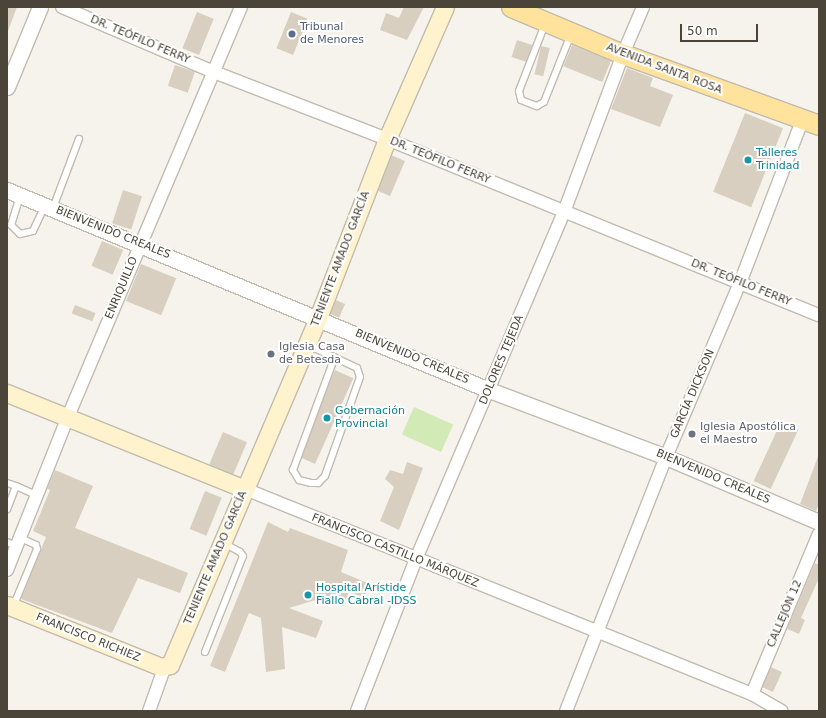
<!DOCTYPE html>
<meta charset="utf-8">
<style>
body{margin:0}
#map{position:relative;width:826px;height:718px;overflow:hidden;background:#f6f3ec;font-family:"DejaVu Sans",sans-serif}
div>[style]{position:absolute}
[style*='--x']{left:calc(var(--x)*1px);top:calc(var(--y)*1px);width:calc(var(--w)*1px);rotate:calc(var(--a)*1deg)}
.green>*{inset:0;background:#d2eab5;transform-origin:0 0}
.building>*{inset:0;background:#d8cfc1;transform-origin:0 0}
.roads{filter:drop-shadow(1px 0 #c2bbae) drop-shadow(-1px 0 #c2bbae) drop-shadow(0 1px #c2bbae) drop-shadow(0 -1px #c2bbae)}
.service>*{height:6px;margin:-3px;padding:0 3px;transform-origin:3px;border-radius:3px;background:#fff}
.minor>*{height:12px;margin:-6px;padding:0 6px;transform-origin:6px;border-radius:6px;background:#fff}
.tertiary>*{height:15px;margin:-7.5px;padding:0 7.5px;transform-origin:7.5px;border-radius:7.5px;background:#fff}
.secondary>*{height:17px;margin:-8.5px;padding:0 8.5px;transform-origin:8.5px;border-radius:8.5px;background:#fff3cd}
.primary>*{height:19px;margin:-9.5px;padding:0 9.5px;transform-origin:9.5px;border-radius:9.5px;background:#ffe39c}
.dots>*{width:11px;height:11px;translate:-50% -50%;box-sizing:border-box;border:2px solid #fff;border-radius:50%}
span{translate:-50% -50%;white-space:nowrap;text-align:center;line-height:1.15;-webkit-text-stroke:4px #fff;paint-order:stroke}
.service-label{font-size:11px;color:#4e5e75}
.left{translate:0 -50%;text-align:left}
.street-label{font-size:11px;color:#4b4439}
.culture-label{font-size:11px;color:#0d838f}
.worship-label{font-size:11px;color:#5b616d}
.frame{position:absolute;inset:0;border:8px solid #4b4439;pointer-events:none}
.scale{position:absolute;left:680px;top:24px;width:78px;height:18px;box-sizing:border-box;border:2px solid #4b4439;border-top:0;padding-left:5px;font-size:12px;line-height:14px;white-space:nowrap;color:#4b4439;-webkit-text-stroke:3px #fff;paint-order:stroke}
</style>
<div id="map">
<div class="green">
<i style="left:414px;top:407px;width:43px;height:30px;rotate:24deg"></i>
</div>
<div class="building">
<i style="clip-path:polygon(7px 7px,17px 7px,8px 31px,7px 31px)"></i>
<i style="clip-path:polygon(404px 7px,424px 7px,407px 40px,380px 30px,386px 13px,399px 18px)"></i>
<i style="left:197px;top:12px;width:18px;height:39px;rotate:22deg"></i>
<i style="left:291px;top:12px;width:18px;height:39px;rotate:22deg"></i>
<i style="left:517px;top:40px;width:16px;height:18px;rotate:18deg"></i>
<i style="left:572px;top:45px;width:42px;height:23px;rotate:22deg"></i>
<i style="left:541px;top:46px;width:9px;height:29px;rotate:13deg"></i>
<i style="left:175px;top:65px;width:21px;height:22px;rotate:19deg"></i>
<i style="clip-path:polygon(627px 68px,653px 78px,650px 86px,673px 95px,660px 127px,611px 109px)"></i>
<i style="left:745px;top:113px;width:41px;height:85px;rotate:22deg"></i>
<i style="clip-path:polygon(391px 155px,405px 161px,390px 196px,378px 191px)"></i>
<i style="left:123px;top:190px;width:20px;height:35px;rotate:18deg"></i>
<i style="left:102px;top:241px;width:23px;height:27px;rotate:23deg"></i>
<i style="left:141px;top:264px;width:38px;height:40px;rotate:22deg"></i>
<i style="left:336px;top:300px;width:10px;height:15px;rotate:24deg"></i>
<i style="left:75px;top:305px;width:22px;height:9px;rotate:21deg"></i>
<i style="left:335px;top:370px;width:20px;height:94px;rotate:24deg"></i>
<i style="left:781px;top:422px;width:19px;height:65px;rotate:25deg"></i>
<i style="left:223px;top:432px;width:26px;height:35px;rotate:23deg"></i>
<i style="clip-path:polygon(819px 454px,819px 503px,816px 511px,800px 504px)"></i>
<i style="clip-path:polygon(407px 462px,423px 468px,399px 530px,380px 521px,394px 487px,385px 479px,390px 470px,403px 474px)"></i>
<i style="clip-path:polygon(55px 470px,93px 486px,75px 528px,188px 573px,180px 593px,138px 578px,112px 633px,21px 599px,46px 537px,33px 531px,50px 490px,47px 489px)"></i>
<i style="left:205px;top:491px;width:18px;height:41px;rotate:22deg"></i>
<i style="clip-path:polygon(268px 522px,288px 532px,290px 528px,348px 550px,341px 572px,370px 584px,364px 597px,349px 592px,343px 606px,319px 599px,289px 608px,323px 621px,316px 638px,282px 627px,285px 669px,266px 672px,261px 618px,249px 613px,225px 672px,210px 666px)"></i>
<i style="clip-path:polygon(815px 563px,819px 565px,819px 578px,801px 618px,805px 620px,799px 634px,787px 629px)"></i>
<i style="left:771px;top:667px;width:12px;height:22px;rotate:24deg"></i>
</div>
<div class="roads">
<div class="service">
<i style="--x:545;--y:24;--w:72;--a:111.2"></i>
<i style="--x:519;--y:91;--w:9;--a:77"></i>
<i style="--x:521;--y:100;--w:17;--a:21"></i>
<i style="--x:537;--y:106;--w:8;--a:-30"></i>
<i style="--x:544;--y:102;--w:73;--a:-68.3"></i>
<i style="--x:20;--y:196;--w:30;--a:107"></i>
<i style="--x:11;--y:225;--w:13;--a:45"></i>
<i style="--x:20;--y:234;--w:13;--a:-13"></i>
<i style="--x:33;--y:231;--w:26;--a:-65"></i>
<i style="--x:53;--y:208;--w:74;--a:-69.4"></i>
<i style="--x:308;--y:345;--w:54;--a:25.1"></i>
<i style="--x:357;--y:368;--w:9;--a:72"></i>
<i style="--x:360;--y:377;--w:105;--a:109.5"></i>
<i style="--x:325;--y:476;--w:10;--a:135"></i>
<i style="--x:318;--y:483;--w:7;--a:180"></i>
<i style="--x:311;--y:483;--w:12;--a:-166"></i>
<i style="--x:299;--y:480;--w:12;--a:-121"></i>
<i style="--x:293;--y:470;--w:118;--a:-69.7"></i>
<i style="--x:7;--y:483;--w:9;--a:18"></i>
<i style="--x:16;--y:486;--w:25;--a:111"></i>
<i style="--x:16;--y:486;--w:22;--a:24"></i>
<i style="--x:7;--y:542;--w:10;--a:24"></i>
<i style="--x:13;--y:607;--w:63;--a:-67.5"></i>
<i style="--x:37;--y:549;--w:4;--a:-104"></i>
<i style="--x:36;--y:545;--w:17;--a:-156"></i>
<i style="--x:205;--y:652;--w:103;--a:-68.4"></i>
<i style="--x:243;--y:556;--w:5;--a:-127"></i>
<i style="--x:240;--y:552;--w:18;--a:-151"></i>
</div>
<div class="minor">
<i style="--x:62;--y:7;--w:165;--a:23.2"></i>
<i style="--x:214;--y:72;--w:186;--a:21.2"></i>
<i style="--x:387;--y:139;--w:466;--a:22.2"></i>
<i style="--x:245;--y:489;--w:547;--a:22.02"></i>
<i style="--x:752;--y:694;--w:34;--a:30"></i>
<i style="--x:7;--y:570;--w:162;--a:-68.3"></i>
<i style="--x:67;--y:419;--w:447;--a:-67.1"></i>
<i style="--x:752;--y:694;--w:173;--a:-67.3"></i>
<i style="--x:149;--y:711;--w:48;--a:-70.4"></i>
<i style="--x:357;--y:711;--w:163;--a:-68.8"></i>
<i style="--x:416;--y:559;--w:377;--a:-66.9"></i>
<i style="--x:564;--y:212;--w:169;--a:-69.5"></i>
<i style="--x:623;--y:54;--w:51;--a:-66.9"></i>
<i style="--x:566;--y:711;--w:273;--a:-68.5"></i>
<i style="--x:666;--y:457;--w:189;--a:-67"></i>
<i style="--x:740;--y:283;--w:173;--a:-69.1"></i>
</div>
<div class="tertiary">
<i style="--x:7;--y:87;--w:87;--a:-67.6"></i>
<i style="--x:7;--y:190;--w:522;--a:22.54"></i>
<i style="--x:489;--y:390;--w:189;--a:20.7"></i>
<i style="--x:666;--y:457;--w:166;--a:23"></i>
</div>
<div class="secondary">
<i style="--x:7;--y:393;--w:257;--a:22"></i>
<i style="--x:7;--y:605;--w:166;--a:21.9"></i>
<i style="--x:161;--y:667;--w:9;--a:-13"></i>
<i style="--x:170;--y:665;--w:377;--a:-66.9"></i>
<i style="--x:318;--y:318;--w:192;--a:-68.9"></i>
<i style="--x:387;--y:139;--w:144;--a:-66.3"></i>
</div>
<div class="primary">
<i style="--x:511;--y:7;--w:121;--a:22.8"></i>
<i style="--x:623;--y:54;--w:208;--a:19.9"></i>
</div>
</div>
<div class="dots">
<i style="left:292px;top:34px;background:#5c6f8a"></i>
<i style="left:748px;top:160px;background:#0f9aa8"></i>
<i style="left:271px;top:354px;background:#6b7280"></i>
<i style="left:327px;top:418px;background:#0f9aa8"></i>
<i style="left:692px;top:434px;background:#6b7280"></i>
<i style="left:308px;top:595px;background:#0f9aa8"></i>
</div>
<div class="service-label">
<span class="left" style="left:300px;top:34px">Tribunal<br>de Menores</span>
</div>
<div class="street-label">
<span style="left:140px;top:40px;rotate:23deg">DR. TEÓFILO FERRY</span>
<span style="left:664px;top:69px;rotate:21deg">AVENIDA SANTA ROSA</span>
<span style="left:440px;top:161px;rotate:22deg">DR. TEÓFILO FERRY</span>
<span style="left:113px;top:233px;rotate:22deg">BIENVENIDO CREALES</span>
<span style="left:341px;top:259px;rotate:-69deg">TENIENTE AMADO GARCÍA</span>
<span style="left:741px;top:283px;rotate:22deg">DR. TEÓFILO FERRY</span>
<span style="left:122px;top:288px;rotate:-67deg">ENRIQUILLO</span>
<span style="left:412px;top:357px;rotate:23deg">BIENVENIDO CREALES</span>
<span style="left:502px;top:360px;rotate:-67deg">DOLORES TEJEDA</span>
<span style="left:693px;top:394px;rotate:-67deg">GARCÍA DICKSON</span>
<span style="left:713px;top:477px;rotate:23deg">BIENVENIDO CREALES</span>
<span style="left:395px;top:551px;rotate:22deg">FRANCISCO CASTILLO MÁRQUEZ</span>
<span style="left:216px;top:558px;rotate:-67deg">TENIENTE AMADO GARCÍA</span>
<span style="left:785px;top:614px;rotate:-67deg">CALLEJÓN 12</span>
<span style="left:88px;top:638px;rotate:22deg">FRANCISCO RICHIEZ</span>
</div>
<div class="culture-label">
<span class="left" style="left:756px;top:160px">Talleres<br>Trinidad</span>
<span class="left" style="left:335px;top:418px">Gobernación<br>Provincial</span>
<span class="left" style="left:316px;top:595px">Hospital Arístide<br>Fiallo Cabral -IDSS</span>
</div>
<div class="worship-label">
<span class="left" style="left:279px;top:354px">Iglesia Casa<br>de Betesda</span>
<span class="left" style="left:700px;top:434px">Iglesia Apostólica<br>el Maestro</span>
</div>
<div class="frame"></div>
<div class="scale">50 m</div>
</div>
